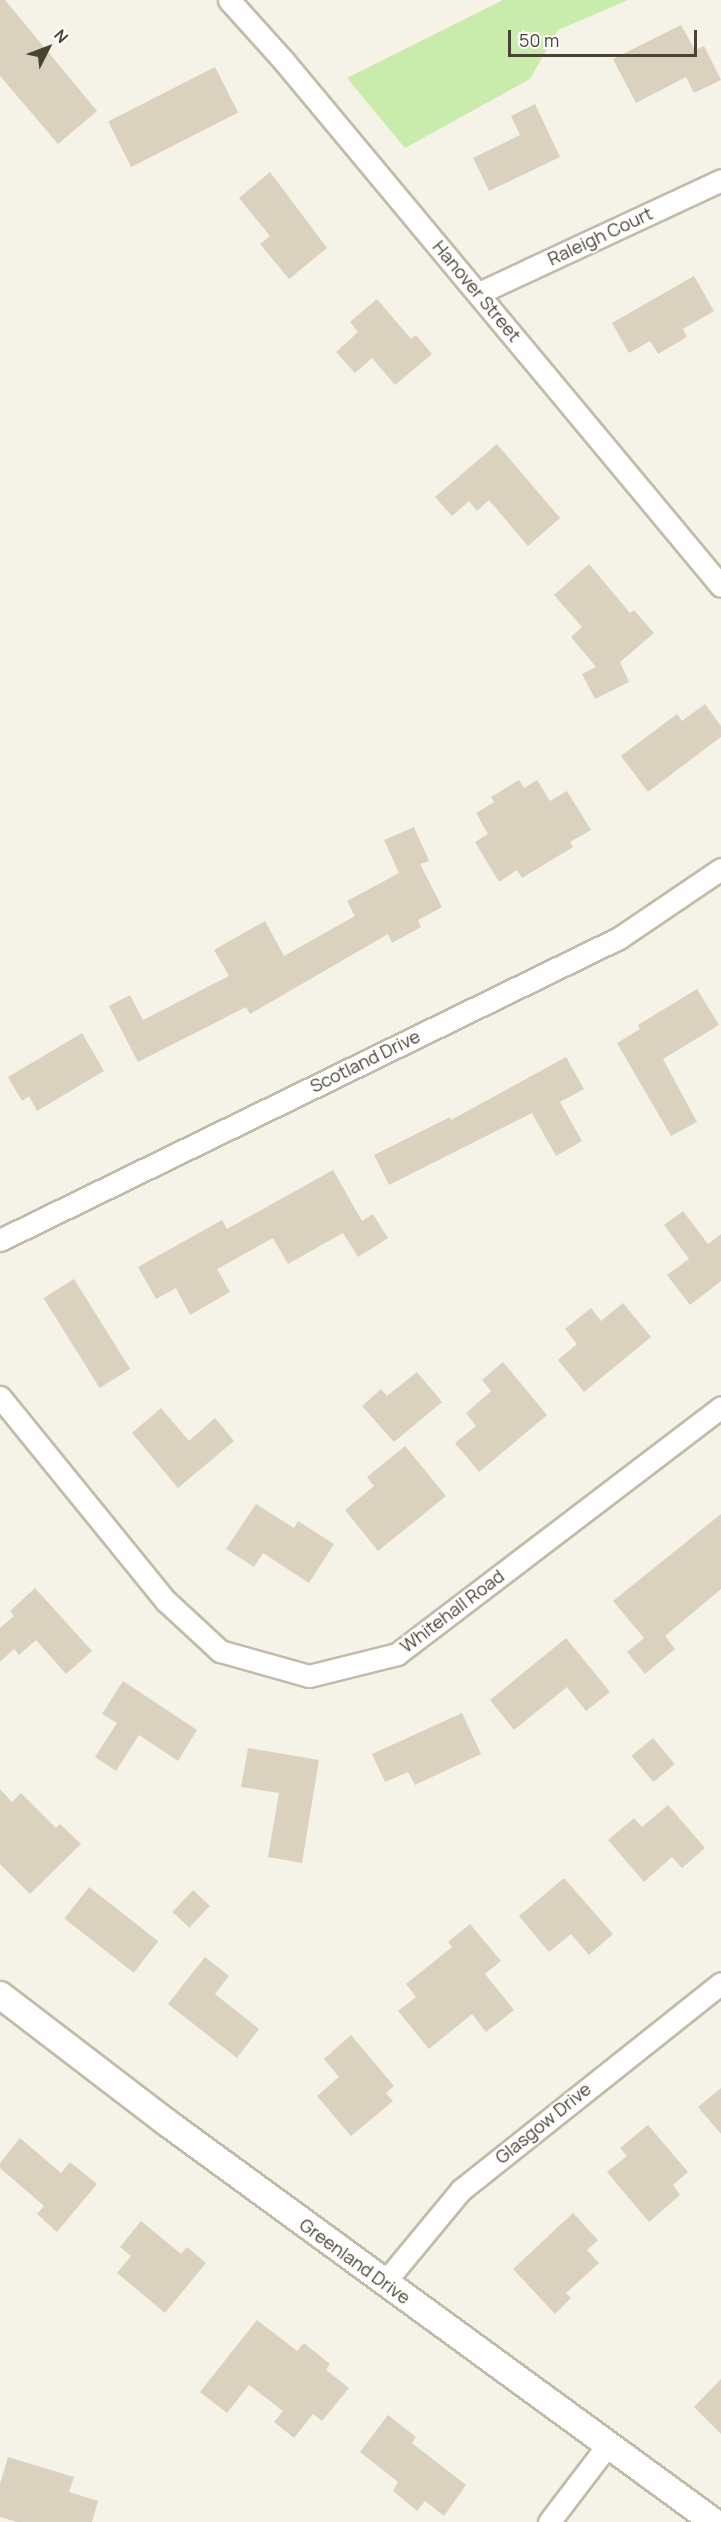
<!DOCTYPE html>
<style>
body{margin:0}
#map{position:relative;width:721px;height:2522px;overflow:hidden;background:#f5f2e7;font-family:Manrope,sans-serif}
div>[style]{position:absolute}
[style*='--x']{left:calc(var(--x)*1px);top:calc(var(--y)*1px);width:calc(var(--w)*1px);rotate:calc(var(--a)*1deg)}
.green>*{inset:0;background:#c9ecad}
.building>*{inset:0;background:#dad2be;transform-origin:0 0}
.roads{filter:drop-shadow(2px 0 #c1bba9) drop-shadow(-2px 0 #c1bba9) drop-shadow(0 2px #c1bba9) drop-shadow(0 -2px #c1bba9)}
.minor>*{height:21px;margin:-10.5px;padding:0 10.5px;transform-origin:10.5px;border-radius:10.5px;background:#fff}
.tertiary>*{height:26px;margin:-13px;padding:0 13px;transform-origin:13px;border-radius:13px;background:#fff}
span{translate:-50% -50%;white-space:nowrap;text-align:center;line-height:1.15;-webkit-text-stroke:4.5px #fff;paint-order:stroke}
.street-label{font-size:18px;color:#494335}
.north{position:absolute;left:18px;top:18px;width:60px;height:60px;-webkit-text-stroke:4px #fff;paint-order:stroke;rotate:48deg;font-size:16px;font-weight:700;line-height:24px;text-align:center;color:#494335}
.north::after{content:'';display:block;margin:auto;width:21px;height:27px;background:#494335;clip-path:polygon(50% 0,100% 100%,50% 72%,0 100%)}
.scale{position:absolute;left:508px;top:30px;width:189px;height:27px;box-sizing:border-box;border:3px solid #494335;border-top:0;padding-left:8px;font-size:18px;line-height:21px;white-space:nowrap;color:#494335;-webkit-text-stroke:4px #fff;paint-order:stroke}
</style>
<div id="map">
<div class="green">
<i style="clip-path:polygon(503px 0,628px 0,558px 30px,530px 79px,405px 148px,347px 78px)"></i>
</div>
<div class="building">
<i style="clip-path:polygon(0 0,5px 0,97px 111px,58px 144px,0 76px)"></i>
<i style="clip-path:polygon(681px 25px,695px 50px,704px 46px,721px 80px,694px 93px,686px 77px,636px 103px,613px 59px)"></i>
<i style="left:215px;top:67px;width:51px;height:120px;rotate:63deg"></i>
<i style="clip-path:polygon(535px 104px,560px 157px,489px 191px,473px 158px,520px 135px,511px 116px)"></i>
<i style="clip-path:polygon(270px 172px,327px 248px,289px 279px,260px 244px,270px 236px,239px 198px)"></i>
<i style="clip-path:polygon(694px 276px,714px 311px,683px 329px,687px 337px,658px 354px,650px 341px,629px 353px,612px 323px)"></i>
<i style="clip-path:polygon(377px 299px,411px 339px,416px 335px,432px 354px,395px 385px,372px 358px,355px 373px,336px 352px,358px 332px,350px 322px)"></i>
<i style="clip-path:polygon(497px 444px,560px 518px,528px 546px,489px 500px,477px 511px,469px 501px,452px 516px,435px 497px)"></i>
<i style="clip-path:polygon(589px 564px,630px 613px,634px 610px,654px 633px,620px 662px,629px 682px,595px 699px,582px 674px,596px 667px,571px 637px,582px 627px,554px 595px)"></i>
<i style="clip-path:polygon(705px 704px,721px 726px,721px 737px,648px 792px,621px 756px,677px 714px,682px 721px)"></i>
<i style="clip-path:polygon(519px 780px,524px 788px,537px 780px,550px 801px,567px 791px,591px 830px,570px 842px,573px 847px,522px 878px,517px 870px,499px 882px,475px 842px,488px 834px,476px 813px,494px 802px,491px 797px)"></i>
<i style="clip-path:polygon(414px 827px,429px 861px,420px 864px,442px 907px,418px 920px,421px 927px,392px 943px,388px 934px,250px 1014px,246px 1007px,138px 1062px,109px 1006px,130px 995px,143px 1020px,229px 976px,214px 950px,265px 921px,284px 956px,355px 916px,347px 901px,399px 873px,384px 840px)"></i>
<i style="clip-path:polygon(697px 989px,719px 1025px,663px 1059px,697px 1122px,671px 1136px,617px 1043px,640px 1029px,638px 1025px)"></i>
<i style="clip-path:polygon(82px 1033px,104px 1071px,37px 1111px,29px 1096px,22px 1101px,8px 1077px)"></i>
<i style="clip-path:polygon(566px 1057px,584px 1089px,560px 1102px,582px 1141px,556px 1156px,532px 1113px,389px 1185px,374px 1155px,450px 1117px,451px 1120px)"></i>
<i style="clip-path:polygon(333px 1170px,362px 1221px,373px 1214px,388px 1238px,358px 1257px,343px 1233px,288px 1264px,273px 1238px,217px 1269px,230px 1292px,190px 1315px,176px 1288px,156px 1299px,138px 1267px,222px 1220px,227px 1229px)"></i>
<i style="clip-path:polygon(683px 1211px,708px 1244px,721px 1234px,721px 1281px,690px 1305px,667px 1275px,689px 1259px,664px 1225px)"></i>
<i style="left:74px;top:1279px;width:106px;height:36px;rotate:58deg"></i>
<i style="clip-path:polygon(623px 1303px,651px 1337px,584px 1392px,558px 1360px,577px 1344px,565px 1329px,591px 1308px,601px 1321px)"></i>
<i style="clip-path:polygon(503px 1362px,547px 1415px,479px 1472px,455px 1443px,476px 1426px,466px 1413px,491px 1391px,482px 1380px)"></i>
<i style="clip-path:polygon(417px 1372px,442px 1402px,394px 1442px,362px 1406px,381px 1389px,387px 1396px)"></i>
<i style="clip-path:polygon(161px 1408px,189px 1441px,215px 1418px,234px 1441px,178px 1488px,132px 1433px)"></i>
<i style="clip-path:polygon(405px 1446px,446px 1496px,378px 1551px,345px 1510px,374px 1486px,367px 1477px)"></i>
<i style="clip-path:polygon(256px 1504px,294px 1528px,298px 1521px,334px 1544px,309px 1583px,263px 1553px,254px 1567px,226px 1549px)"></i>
<i style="clip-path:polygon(721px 1514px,721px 1589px,665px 1636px,675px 1649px,645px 1674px,627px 1652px,644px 1638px,613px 1601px)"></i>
<i style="clip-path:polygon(35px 1588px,92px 1651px,66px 1674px,36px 1640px,19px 1655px,14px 1649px,0 1662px,0 1628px,14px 1616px,10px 1611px)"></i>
<i style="clip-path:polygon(566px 1638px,610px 1692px,586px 1711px,567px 1687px,514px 1730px,490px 1700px)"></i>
<i style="clip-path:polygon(123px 1681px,197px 1730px,178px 1761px,139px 1735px,116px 1771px,95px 1757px,117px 1723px,102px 1714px)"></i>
<i style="clip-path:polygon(462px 1713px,481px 1754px,415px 1785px,408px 1772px,385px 1782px,372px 1754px)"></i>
<i style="left:653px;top:1738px;width:34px;height:28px;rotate:50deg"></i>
<i style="clip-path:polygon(248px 1748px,319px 1760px,302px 1863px,268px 1857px,279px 1793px,241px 1787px)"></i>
<i style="clip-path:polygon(0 1789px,12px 1802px,21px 1793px,56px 1828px,60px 1824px,81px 1844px,30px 1894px,0 1864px)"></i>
<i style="clip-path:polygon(668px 1805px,705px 1848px,682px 1868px,672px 1857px,644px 1882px,608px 1840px,634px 1818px,642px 1827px)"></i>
<i style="clip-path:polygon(564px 1878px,613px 1934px,589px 1955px,571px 1934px,549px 1952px,519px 1916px)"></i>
<i style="left:89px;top:1887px;width:88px;height:40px;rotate:38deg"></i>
<i style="left:193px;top:1890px;width:23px;height:30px;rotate:43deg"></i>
<i style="clip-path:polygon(470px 1924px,501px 1961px,485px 1974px,514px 2010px,486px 2032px,472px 2014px,429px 2049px,398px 2011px,416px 1997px,406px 1984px,452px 1947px,448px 1942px)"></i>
<i style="clip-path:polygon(205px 1957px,229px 1976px,215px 1994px,259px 2029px,237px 2058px,168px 2004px)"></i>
<i style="clip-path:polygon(351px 2035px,394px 2086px,386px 2093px,393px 2101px,351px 2136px,317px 2096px,339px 2077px,324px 2059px)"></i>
<i style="clip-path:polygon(721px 2088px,721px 2134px,698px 2107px)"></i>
<i style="clip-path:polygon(648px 2125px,688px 2172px,673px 2185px,680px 2195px,649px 2222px,607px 2172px,627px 2156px,620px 2148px)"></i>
<i style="clip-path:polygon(20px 2138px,61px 2173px,70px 2162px,97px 2184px,57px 2232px,37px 2214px,44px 2206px,0 2168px,0 2163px)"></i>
<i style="clip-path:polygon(573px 2213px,598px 2240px,587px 2250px,599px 2263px,566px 2293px,571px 2298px,555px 2314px,513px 2269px)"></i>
<i style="clip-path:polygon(141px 2221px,181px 2254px,187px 2247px,206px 2263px,165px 2313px,117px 2273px,131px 2256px,120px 2247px)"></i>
<i style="clip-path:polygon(257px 2320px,297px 2351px,304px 2343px,330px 2364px,326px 2370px,349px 2388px,322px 2421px,313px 2414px,294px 2438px,274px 2422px,283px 2411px,249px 2385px,227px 2413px,200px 2392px)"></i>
<i style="clip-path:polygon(721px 2379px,721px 2434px,694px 2407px)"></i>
<i style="clip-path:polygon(388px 2415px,416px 2437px,412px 2443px,466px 2485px,444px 2516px,425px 2501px,417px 2511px,393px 2491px,398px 2482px,360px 2452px)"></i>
<i style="clip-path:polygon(8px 2457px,74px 2477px,69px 2492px,98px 2501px,92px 2522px,17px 2522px,0 2517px,0 2484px)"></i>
</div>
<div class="roads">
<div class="minor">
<i style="--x:229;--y:0;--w:81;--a:48"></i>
<i style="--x:283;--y:60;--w:684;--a:50.22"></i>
<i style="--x:479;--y:293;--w:267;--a:-25"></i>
<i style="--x:0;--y:1240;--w:689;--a:-26.01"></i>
<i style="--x:619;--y:938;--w:123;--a:-34.1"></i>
<i style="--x:0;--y:1397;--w:263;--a:50.9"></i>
<i style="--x:166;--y:1601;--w:74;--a:42.8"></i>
<i style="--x:220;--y:1651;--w:92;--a:15.7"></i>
<i style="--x:309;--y:1676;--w:91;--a:-14"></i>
<i style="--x:397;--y:1654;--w:407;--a:-37.3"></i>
<i style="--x:384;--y:2283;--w:121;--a:-50.4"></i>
<i style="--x:461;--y:2190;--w:332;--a:-38.5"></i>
<i style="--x:549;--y:2522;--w:96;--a:-52.7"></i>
</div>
<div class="tertiary">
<i style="--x:0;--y:1995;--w:209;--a:37.4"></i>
<i style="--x:166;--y:2122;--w:678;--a:36.13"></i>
</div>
</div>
<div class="street-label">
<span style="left:600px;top:236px;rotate:-25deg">Raleigh Court</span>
<span style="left:477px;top:291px;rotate:50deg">Hanover Street</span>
<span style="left:365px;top:1061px;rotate:-26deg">Scotland Drive</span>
<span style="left:452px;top:1611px;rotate:-37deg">Whitehall Road</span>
<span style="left:543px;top:2123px;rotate:-39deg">Glasgow Drive</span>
<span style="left:355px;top:2261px;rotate:36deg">Greenland Drive</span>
</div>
<div class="north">N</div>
<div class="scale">50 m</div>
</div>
